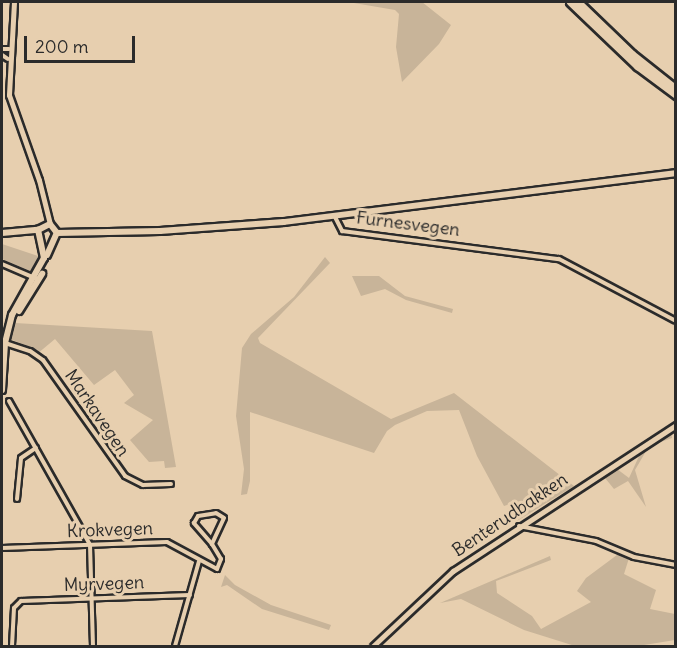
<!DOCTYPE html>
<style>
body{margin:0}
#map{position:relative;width:677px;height:648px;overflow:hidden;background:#e7cfaf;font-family:Delius,sans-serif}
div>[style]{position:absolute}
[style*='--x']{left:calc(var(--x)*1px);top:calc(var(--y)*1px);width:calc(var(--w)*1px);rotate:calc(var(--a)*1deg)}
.green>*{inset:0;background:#c8b499}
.roads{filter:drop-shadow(2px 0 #2b2b2b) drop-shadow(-2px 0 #2b2b2b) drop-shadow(0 2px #2b2b2b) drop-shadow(0 -2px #2b2b2b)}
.minor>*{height:4px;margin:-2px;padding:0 2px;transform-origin:2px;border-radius:2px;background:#e7cfaf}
.secondary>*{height:5px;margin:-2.5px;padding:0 2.5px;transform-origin:2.5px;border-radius:2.5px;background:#e7cfaf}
.primary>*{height:6px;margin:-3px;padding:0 3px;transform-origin:3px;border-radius:3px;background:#e7cfaf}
.motorway>*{height:7px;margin:-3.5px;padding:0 3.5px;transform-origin:3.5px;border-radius:3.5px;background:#e7cfaf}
span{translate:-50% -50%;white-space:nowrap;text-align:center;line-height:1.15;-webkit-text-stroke:6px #e7cfaf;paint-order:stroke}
.street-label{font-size:18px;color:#2b2b2b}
.frame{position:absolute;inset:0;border:3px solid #2b2b2b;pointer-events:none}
.scale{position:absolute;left:24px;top:36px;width:111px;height:27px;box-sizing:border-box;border:3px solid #2b2b2b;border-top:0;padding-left:8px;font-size:18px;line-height:21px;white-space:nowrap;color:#2b2b2b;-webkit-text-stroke:4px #e7cfaf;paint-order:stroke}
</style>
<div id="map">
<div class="green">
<i style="clip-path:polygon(422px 2px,451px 25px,439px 44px,402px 82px,396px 47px,399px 14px,395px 10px,354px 3px)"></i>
<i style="clip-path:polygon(2px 244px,38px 256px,33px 272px,2px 259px)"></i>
<i style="clip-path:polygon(325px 257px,330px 263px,258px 338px,260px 343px,391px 419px,454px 393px,574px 486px,517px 521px,510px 504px,504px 506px,477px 456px,459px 410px,427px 411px,395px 425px,387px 431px,374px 453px,250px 412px,250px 481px,247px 494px,241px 495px,244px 469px,236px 416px,242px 348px,251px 334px,294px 297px)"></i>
<i style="clip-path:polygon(352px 276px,379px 276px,405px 296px,453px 309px,452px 313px,406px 300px,385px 289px,361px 296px)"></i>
<i style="clip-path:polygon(15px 323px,152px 331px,176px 467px,165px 468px,164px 461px,149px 462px,130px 440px,153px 420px,124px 403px,134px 395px,115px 370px,94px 385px,55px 339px,37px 354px,38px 350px,10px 339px)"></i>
<i style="clip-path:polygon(671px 430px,672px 438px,649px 446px,635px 470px,646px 507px,628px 481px,614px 489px,605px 478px,600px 478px,584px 489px,613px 466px,629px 478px,640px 454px,637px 450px)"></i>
<i style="clip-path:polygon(621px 552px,630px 555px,624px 574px,656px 590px,650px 609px,675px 614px,675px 640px,638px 646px,575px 646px,524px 630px,461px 599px,440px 603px,550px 556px,551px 560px,496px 581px,497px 593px,532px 616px,541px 629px,591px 602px,577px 591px,586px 578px)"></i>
<i style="clip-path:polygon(225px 575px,235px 585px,271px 605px,331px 625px,329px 630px,262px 609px,227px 585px,221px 587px)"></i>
</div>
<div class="roads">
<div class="minor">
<i style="--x:2;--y:49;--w:7;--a:0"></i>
<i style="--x:2;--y:55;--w:7;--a:34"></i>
<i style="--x:335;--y:217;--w:16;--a:63"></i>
<i style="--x:342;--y:231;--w:219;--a:7.4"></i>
<i style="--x:559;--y:259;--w:132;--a:27.9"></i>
<i style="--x:2;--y:264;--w:36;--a:23"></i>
<i style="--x:5;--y:343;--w:26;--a:18"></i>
<i style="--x:30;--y:351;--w:16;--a:35"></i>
<i style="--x:43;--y:360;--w:142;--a:54.7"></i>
<i style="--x:125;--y:476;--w:20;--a:27"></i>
<i style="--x:143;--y:485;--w:28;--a:-2"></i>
<i style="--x:9;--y:401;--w:165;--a:60.6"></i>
<i style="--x:90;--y:545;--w:101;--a:88.3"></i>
<i style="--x:17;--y:499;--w:41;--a:-84.4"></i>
<i style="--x:21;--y:458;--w:18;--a:-34"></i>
<i style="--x:216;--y:513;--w:9;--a:32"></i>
<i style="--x:224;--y:518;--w:29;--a:115"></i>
<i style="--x:212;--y:544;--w:28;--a:-131"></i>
<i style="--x:194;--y:523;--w:8;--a:-60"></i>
<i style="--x:198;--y:516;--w:18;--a:-9"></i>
<i style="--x:519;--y:526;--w:78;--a:11"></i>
<i style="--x:596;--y:541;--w:41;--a:22.8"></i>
<i style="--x:634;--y:557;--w:43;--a:10.8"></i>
<i style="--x:2;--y:548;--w:165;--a:-2.1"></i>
<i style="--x:167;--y:542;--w:57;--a:28.4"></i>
<i style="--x:217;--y:569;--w:11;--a:-68"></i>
<i style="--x:221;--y:559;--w:17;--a:-121"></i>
<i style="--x:12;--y:646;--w:38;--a:-87"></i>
<i style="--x:14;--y:608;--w:10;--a:-45"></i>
<i style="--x:21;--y:601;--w:169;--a:-2"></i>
<i style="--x:175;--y:646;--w:88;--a:-74.2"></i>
</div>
<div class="secondary">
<i style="--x:14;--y:2;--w:93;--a:93.1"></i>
<i style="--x:9;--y:95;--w:90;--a:70.6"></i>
<i style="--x:39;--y:180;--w:45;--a:76"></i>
<i style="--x:373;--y:646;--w:110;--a:-43.2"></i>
<i style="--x:453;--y:571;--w:267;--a:-33.2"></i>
</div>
<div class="primary">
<i style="--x:2;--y:233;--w:36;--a:-5"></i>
<i style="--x:57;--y:233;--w:103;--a:-1.1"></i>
<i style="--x:160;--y:231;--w:124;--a:-4.2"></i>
<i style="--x:284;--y:222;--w:395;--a:-7.1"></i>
<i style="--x:47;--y:255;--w:24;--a:-66"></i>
<i style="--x:19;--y:311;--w:44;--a:-58.1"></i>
<i style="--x:2;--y:390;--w:47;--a:-86.3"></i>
<i style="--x:5;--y:343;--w:29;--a:-76"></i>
<i style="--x:12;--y:315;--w:65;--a:-60.7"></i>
<i style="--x:44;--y:258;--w:29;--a:-102"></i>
<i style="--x:38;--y:230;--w:13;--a:-27"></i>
<i style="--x:50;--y:224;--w:11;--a:52"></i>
</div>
<div class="motorway">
<i style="--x:570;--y:2;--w:93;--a:43.7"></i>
<i style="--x:637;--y:66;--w:49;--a:36.6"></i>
<i style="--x:578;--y:2;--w:75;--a:43.9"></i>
<i style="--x:632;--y:54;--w:56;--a:38.5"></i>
</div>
</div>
<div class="street-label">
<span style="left:408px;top:224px;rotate:7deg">Furnesvegen</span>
<span style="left:97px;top:413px;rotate:56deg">Markavegen</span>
<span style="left:510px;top:515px;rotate:-34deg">Benterudbakken</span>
<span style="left:110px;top:530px;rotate:-2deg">Krokvegen</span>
<span style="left:104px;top:584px;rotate:-2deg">Myrvegen</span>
</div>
<div class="frame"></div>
<div class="scale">200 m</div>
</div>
